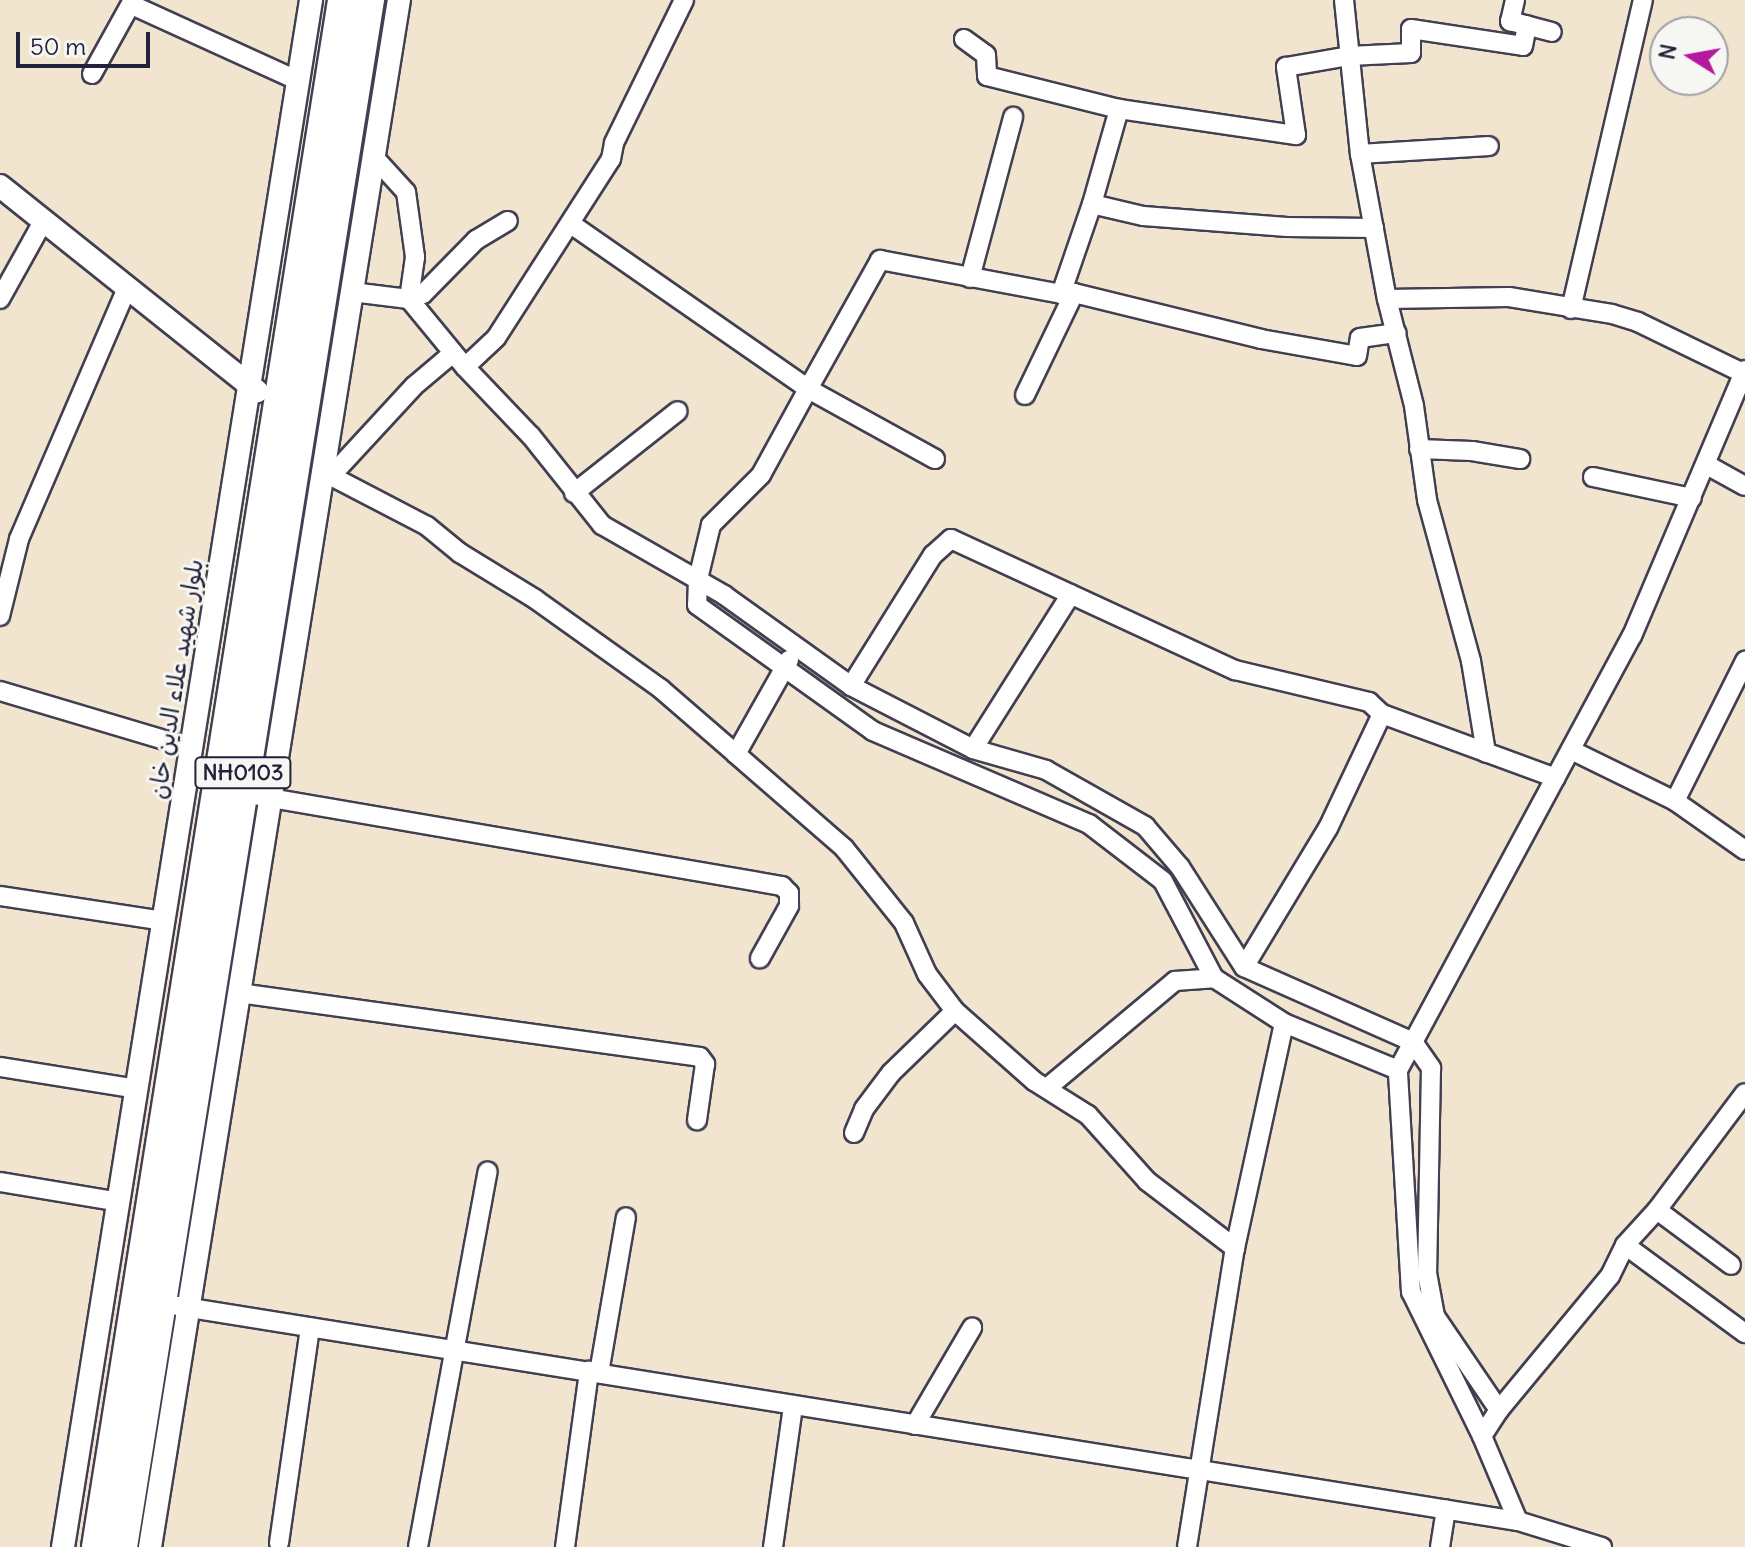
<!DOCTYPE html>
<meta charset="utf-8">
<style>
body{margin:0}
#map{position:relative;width:1745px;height:1547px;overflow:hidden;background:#f2e5cf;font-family:Delius,"Playpen Sans Arabic",sans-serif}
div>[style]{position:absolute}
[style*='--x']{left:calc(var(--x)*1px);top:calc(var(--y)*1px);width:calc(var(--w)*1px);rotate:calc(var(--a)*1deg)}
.roads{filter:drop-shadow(2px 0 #413f51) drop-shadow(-2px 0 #413f51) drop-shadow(0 2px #413f51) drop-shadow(0 -2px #413f51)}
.minor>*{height:18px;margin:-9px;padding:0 9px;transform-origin:9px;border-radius:9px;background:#fff}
.tertiary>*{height:22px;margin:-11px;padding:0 11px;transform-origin:11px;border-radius:11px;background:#fff}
.trunk>*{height:30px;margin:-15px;padding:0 15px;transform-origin:15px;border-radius:15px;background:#fff}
span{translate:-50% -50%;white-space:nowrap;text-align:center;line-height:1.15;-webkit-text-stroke:6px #f6f6f2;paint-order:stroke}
.shield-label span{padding:2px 6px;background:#f6f6f2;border:2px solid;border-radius:6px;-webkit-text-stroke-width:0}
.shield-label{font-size:22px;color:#22223b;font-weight:700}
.street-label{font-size:24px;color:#22223b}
.north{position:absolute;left:1649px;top:16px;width:80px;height:80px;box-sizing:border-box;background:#f6f6f2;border:2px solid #a1a1a9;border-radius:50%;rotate:281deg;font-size:22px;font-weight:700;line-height:32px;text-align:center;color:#22223b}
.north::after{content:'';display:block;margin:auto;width:28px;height:36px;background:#b5179e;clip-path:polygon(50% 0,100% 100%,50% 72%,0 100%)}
.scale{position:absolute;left:16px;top:32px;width:134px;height:36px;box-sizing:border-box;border:4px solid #22223b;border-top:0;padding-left:10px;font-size:24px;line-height:28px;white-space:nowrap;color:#22223b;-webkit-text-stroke:6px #f6f6f2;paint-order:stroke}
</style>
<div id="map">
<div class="roads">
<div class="minor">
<i style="--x:1344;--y:0;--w:155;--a:84.1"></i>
<i style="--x:1360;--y:154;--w:147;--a:79.5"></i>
<i style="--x:1387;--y:299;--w:110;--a:75.8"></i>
<i style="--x:1414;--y:406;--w:95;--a:82.1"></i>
<i style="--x:1427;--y:500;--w:167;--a:74.7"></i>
<i style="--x:1471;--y:661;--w:93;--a:80.7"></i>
<i style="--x:1515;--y:0;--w:22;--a:103"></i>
<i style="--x:1510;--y:21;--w:43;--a:14.7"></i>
<i style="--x:132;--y:5;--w:183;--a:24.5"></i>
<i style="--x:964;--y:39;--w:27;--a:36"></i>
<i style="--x:986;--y:55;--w:21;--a:87"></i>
<i style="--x:987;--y:76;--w:136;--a:14"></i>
<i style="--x:92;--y:74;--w:85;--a:-61"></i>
<i style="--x:1360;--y:154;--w:129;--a:-3.5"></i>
<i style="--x:374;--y:157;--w:47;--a:47.6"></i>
<i style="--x:406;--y:192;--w:66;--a:82.1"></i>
<i style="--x:415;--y:257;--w:42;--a:98.1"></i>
<i style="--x:409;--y:299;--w:88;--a:50.5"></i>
<i style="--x:465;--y:367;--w:95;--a:46.3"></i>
<i style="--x:531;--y:436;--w:114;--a:51.4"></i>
<i style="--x:602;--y:525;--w:141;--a:29.8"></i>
<i style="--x:724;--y:595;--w:156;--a:35.6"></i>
<i style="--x:851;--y:686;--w:137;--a:27.3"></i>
<i style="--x:973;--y:749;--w:76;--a:16"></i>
<i style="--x:1046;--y:770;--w:114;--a:29.5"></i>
<i style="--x:1145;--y:826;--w:54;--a:49.5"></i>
<i style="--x:1180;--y:867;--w:119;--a:57.4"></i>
<i style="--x:1244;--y:967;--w:185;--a:23.9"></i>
<i style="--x:1413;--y:1042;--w:32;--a:55"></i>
<i style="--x:1431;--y:1068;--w:205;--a:91.1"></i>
<i style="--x:1427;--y:1273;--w:44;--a:79.5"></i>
<i style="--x:1435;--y:1316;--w:114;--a:55.8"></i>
<i style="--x:1092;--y:204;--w:95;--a:109"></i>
<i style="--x:1061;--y:294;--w:13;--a:-4"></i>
<i style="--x:1074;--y:293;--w:193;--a:13.8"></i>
<i style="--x:1261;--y:339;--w:97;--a:10"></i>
<i style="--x:1357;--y:356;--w:18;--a:-81"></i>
<i style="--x:1360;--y:338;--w:37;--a:-8"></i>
<i style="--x:571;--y:224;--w:289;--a:34.8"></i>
<i style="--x:808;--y:389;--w:98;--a:118.7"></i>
<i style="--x:761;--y:475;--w:71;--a:135"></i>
<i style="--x:711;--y:525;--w:56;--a:103.5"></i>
<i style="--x:698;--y:579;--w:26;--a:92"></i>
<i style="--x:697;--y:605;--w:216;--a:35.6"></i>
<i style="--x:873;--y:731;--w:235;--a:23.3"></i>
<i style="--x:1089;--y:824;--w:93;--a:37.6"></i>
<i style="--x:1163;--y:881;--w:110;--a:62.3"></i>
<i style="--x:1214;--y:978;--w:83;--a:32.7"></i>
<i style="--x:1284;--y:1023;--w:123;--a:22.4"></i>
<i style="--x:1374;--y:228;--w:87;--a:-179.3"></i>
<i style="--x:1287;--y:227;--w:144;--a:-175.6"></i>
<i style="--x:1143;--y:216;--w:52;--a:-166.8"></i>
<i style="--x:1092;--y:204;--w:99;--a:-74.1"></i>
<i style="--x:1119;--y:109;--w:179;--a:8.4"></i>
<i style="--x:1296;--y:135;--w:69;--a:-98.4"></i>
<i style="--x:1286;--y:67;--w:64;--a:-9.9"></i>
<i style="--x:1349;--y:56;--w:62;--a:-2.8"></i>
<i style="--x:1411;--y:53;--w:24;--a:-90"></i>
<i style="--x:1411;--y:29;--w:113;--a:8.6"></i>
<i style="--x:1523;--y:46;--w:21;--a:-79"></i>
<i style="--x:970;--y:278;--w:167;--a:-75"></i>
<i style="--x:352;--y:292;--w:57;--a:7"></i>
<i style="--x:409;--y:299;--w:15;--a:-20"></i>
<i style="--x:423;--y:294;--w:76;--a:-45.5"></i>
<i style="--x:476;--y:240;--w:37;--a:-31"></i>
<i style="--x:0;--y:299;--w:90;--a:-60.9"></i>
<i style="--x:1387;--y:299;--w:122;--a:-0.9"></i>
<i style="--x:1509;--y:297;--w:104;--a:9.4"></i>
<i style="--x:1612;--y:314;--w:27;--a:17"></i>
<i style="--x:1638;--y:322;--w:117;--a:25.9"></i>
<i style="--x:1571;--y:309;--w:317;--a:-76.9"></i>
<i style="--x:465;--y:367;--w:42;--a:-43.1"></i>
<i style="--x:496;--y:338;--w:213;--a:-57.3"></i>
<i style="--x:611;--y:159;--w:16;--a:-79"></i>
<i style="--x:614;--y:143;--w:159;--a:-63.9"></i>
<i style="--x:1025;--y:395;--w:113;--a:-64.3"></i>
<i style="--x:1419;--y:449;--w:53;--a:2.2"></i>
<i style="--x:1472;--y:451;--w:49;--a:9.5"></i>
<i style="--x:935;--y:459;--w:145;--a:-151.1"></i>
<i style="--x:808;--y:389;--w:148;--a:-60.8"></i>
<i style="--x:880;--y:260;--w:184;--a:10.6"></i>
<i style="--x:1707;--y:465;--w:43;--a:28.9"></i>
<i style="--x:323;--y:475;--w:8;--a:7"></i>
<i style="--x:331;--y:476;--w:122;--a:-47.3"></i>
<i style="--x:414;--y:386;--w:51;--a:-40.2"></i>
<i style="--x:331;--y:476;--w:108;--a:27.5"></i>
<i style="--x:427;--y:526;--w:43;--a:39.3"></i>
<i style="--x:460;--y:553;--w:88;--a:31.5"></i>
<i style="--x:535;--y:599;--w:155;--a:35.5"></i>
<i style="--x:661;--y:689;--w:99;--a:40.9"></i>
<i style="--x:736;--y:754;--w:108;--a:-60.6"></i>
<i style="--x:1593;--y:477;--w:101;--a:12"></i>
<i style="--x:574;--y:493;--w:132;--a:-38.3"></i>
<i style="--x:0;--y:616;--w:79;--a:-76.1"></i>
<i style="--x:19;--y:539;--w:275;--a:-66.7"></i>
<i style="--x:851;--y:686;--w:155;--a:-58"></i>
<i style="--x:933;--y:555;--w:24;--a:-42"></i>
<i style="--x:951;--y:539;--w:313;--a:24.8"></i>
<i style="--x:1235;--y:670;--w:138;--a:13.4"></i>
<i style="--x:1369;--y:702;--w:18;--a:43"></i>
<i style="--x:1382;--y:714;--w:126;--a:115.3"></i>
<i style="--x:1328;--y:828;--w:162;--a:121.1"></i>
<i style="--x:0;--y:691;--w:199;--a:16.6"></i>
<i style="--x:1382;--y:714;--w:185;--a:20.2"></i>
<i style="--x:973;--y:749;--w:183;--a:-57.7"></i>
<i style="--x:1571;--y:750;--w:116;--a:26.1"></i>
<i style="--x:1675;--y:801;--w:85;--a:35"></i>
<i style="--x:736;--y:754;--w:143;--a:41"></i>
<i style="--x:844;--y:848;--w:96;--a:51.3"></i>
<i style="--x:904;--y:923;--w:56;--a:65.7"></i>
<i style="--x:927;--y:974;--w:46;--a:52.9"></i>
<i style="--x:955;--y:1011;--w:106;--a:41.5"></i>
<i style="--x:1034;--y:1081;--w:64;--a:32.2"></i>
<i style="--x:1088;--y:1115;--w:89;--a:48.2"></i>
<i style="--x:1147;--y:1181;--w:111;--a:37.3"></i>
<i style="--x:259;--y:796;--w:531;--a:9.76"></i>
<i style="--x:782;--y:886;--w:10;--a:45"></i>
<i style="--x:789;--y:893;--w:13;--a:90"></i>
<i style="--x:789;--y:906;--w:60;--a:119.1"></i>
<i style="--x:1675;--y:801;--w:157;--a:-63.4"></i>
<i style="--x:0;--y:896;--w:166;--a:8.7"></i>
<i style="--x:239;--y:993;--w:465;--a:7.9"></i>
<i style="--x:700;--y:1057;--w:9;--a:54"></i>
<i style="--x:705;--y:1064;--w:57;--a:98.1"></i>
<i style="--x:0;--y:1067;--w:139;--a:9.1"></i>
<i style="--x:1047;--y:1088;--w:167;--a:-39.9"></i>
<i style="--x:1175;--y:981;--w:39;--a:-4"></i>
<i style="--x:854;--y:1133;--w:26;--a:-67"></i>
<i style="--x:864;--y:1109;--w:45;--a:-53.1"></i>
<i style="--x:891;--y:1073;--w:89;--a:-44.1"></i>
<i style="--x:0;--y:1182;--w:121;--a:9.5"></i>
<i style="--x:1657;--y:1210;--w:92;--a:36.6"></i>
<i style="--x:1625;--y:1245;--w:149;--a:36.3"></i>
<i style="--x:178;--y:1306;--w:1357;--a:9.12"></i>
<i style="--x:1518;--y:1521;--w:88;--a:17.2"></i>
<i style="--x:599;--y:1373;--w:158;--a:-80.2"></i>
<i style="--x:915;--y:1425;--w:113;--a:-59.6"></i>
<i style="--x:1482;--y:1436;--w:31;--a:-57"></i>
<i style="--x:1499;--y:1410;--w:174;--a:-50.4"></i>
<i style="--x:1610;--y:1276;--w:34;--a:-64"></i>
<i style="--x:1625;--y:1245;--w:47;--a:-47.6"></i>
<i style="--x:1657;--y:1210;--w:146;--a:-53.1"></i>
<i style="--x:1518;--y:1521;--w:92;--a:-113"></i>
<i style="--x:1482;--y:1436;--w:161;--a:-116.2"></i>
<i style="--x:1411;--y:1292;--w:222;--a:-93.4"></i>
<i style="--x:1398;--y:1070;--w:493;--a:-61.7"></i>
<i style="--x:1632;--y:636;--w:289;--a:-67"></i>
<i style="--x:279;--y:1543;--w:218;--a:-81.8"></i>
<i style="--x:418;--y:1547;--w:382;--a:-79.5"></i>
<i style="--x:565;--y:1547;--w:178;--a:-82.2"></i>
<i style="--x:773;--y:1547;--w:142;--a:-81.9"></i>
<i style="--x:1187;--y:1547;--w:303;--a:-80.9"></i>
<i style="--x:1235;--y:1248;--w:230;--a:-77.7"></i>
<i style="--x:1440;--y:1547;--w:38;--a:-81"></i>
</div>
<div class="tertiary">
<i style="--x:0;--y:186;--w:329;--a:38.6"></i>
<i style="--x:63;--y:1547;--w:1567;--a:-80.89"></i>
<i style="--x:150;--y:1547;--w:1567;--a:-80.86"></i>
</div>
<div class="trunk">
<i style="--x:97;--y:1547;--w:1566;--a:-80.96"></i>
<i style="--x:122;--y:1547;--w:1567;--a:-80.93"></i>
</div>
</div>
<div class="shield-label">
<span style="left:243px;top:773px">NH0103</span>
</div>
<div class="street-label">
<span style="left:176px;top:679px;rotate:-81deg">بلوار شهید علاء الدین خان</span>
</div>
<div class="north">N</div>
<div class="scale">50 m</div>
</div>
